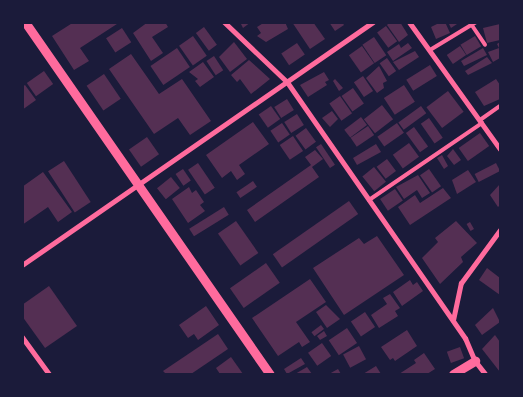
<!DOCTYPE html>
<style>
body{margin:0}
#map{position:relative;width:523px;height:397px;overflow:hidden;background:#1b1b3a;font-family:Jost,sans-serif}
div>[style]{position:absolute}
[style*='--x']{left:calc(var(--x)*1px);top:calc(var(--y)*1px);width:calc(var(--w)*1px);rotate:calc(var(--a)*1deg)}
.building>*{inset:0;background:#542f53;transform-origin:0 0}
.service>*{height:4px;margin:-2px;padding:0 2px;transform-origin:2px;border-radius:2px;background:#ff6b9d}
.minor>*{height:5px;margin:-2.5px;padding:0 2.5px;transform-origin:2.5px;border-radius:2.5px;background:#ff6b9d}
.tertiary>*{height:9px;margin:-4.5px;padding:0 4.5px;transform-origin:4.5px;border-radius:4.5px;background:#ff6b9d}
span{translate:-50% -50%;white-space:nowrap;text-align:center;line-height:1.15;-webkit-text-stroke:4.5px #1b1b3a;paint-order:stroke}
.frame{position:absolute;inset:0;border:24px solid #1b1b3a;pointer-events:none}
</style>
<div id="map">
<div class="building">
<i style="clip-path:polygon(74px 22px,120px 22px,80px 48px,89px 61px,74px 70px,52px 36px)"></i>
<i style="clip-path:polygon(148px 22px,165px 22px,168px 27px,152px 37px,163px 53px,151px 61px,133px 33px)"></i>
<i style="clip-path:polygon(240px 22px,251px 22px,243px 28px)"></i>
<i style="clip-path:polygon(265px 22px,285px 22px,288px 29px,266px 42px,257px 36px,261px 33px,257px 27px)"></i>
<i style="clip-path:polygon(292px 22px,313px 22px,325px 39px,310px 49px)"></i>
<i style="clip-path:polygon(329px 22px,342px 22px,344px 25px,335px 31px)"></i>
<i style="clip-path:polygon(390px 22px,400px 22px,408px 35px,399px 42px,387px 25px)"></i>
<i style="clip-path:polygon(441px 22px,445px 22px,450px 33px,436px 39px,431px 27px)"></i>
<i style="clip-path:polygon(448px 22px,460px 22px,451px 28px)"></i>
<i style="clip-path:polygon(500px 24px,500px 40px,487px 43px,483px 28px)"></i>
<i style="left:386px;top:26px;width:19px;height:11px;rotate:54deg"></i>
<i style="left:204px;top:27px;width:22px;height:10px;rotate:54deg"></i>
<i style="left:122px;top:28px;width:17px;height:19px;rotate:57deg"></i>
<i style="left:193px;top:36px;width:24px;height:17px;rotate:55deg"></i>
<i style="left:475px;top:36px;width:12px;height:17px;rotate:59deg"></i>
<i style="left:374px;top:37px;width:22px;height:14px;rotate:56deg"></i>
<i style="clip-path:polygon(234px 42px,247px 59px,230px 72px,219px 57px)"></i>
<i style="clip-path:polygon(500px 42px,500px 58px,493px 62px,488px 52px,499px 48px,497px 44px)"></i>
<i style="left:297px;top:43px;width:14px;height:19px;rotate:56deg"></i>
<i style="clip-path:polygon(408px 43px,412px 48px,393px 61px,387px 52px,399px 44px,401px 48px)"></i>
<i style="left:362px;top:46px;width:21px;height:16px;rotate:55deg"></i>
<i style="left:460px;top:46px;width:11px;height:16px;rotate:56deg"></i>
<i style="left:177px;top:48px;width:23px;height:32px;rotate:56deg"></i>
<i style="clip-path:polygon(483px 48px,487px 55px,464px 66px,461px 61px)"></i>
<i style="clip-path:polygon(415px 51px,419px 57px,399px 70px,393px 62px)"></i>
<i style="clip-path:polygon(131px 54px,159px 94px,182px 79px,211px 121px,190px 135px,178px 118px,154px 134px,109px 69px)"></i>
<i style="left:214px;top:56px;width:17px;height:9px;rotate:57deg"></i>
<i style="clip-path:polygon(487px 57px,492px 63px,468px 75px,465px 71px)"></i>
<i style="left:387px;top:58px;width:16px;height:9px;rotate:55deg"></i>
<i style="clip-path:polygon(249px 60px,270px 79px,251px 94px,240px 79px,237px 82px,231px 75px)"></i>
<i style="clip-path:polygon(203px 62px,214px 77px,200px 87px,195px 81px,198px 79px,189px 72px)"></i>
<i style="left:430px;top:65px;width:13px;height:28px;rotate:58deg"></i>
<i style="clip-path:polygon(379px 66px,387px 81px,383px 83px,384px 88px,377px 93px,366px 78px)"></i>
<i style="left:44px;top:71px;width:16px;height:21px;rotate:55deg"></i>
<i style="clip-path:polygon(324px 72px,329px 80px,325px 82px,327px 85px,308px 97px,300px 85px)"></i>
<i style="left:104px;top:74px;width:30px;height:21px;rotate:56deg"></i>
<i style="left:363px;top:76px;width:18px;height:11px;rotate:56deg"></i>
<i style="clip-path:polygon(335px 79px,343px 88px,339px 91px,333px 81px)"></i>
<i style="clip-path:polygon(496px 79px,500px 85px,500px 99px,484px 106px,475px 92px)"></i>
<i style="clip-path:polygon(25px 85px,36px 100px,22px 110px,22px 87px)"></i>
<i style="left:404px;top:85px;width:20px;height:24px;rotate:57deg"></i>
<i style="left:353px;top:88px;width:19px;height:14px;rotate:55deg"></i>
<i style="left:448px;top:91px;width:26px;height:27px;rotate:53deg"></i>
<i style="left:340px;top:96px;width:21px;height:13px;rotate:55deg"></i>
<i style="left:287px;top:99px;width:13px;height:15px;rotate:58deg"></i>
<i style="left:382px;top:105px;width:18px;height:23px;rotate:52deg"></i>
<i style="left:271px;top:106px;width:16px;height:15px;rotate:55deg"></i>
<i style="left:421px;top:106px;width:9px;height:28px;rotate:54deg"></i>
<i style="clip-path:polygon(332px 111px,338px 119px,330px 127px,322px 118px)"></i>
<i style="left:297px;top:114px;width:13px;height:15px;rotate:58deg"></i>
<i style="left:361px;top:117px;width:10px;height:21px;rotate:53deg"></i>
<i style="left:429px;top:118px;width:24px;height:10px;rotate:55deg"></i>
<i style="clip-path:polygon(253px 122px,269px 144px,239px 165px,245px 174px,237px 180px,231px 171px,222px 178px,206px 155px)"></i>
<i style="left:282px;top:123px;width:14px;height:14px;rotate:56deg"></i>
<i style="left:397px;top:123px;width:12px;height:24px;rotate:55deg"></i>
<i style="left:368px;top:126px;width:11px;height:21px;rotate:56deg"></i>
<i style="left:414px;top:127px;width:24px;height:10px;rotate:54deg"></i>
<i style="left:306px;top:128px;width:17px;height:13px;rotate:54deg"></i>
<i style="left:480px;top:133px;width:16px;height:26px;rotate:55deg"></i>
<i style="left:293px;top:136px;width:18px;height:16px;rotate:56deg"></i>
<i style="left:147px;top:137px;width:21px;height:22px;rotate:55deg"></i>
<i style="left:409px;top:143px;width:17px;height:20px;rotate:54deg"></i>
<i style="left:321px;top:144px;width:25px;height:6px;rotate:56deg"></i>
<i style="clip-path:polygon(376px 144px,381px 152px,357px 165px,353px 158px)"></i>
<i style="clip-path:polygon(453px 149px,461px 160px,454px 165px,447px 156px)"></i>
<i style="clip-path:polygon(315px 150px,323px 159px,312px 167px,319px 177px,255px 222px,247px 210px,311px 165px,305px 157px)"></i>
<i style="clip-path:polygon(442px 155px,448px 166px,444px 169px,437px 158px)"></i>
<i style="left:387px;top:159px;width:15px;height:13px;rotate:53deg"></i>
<i style="left:64px;top:161px;width:49px;height:19px;rotate:57deg"></i>
<i style="left:198px;top:163px;width:30px;height:12px;rotate:56deg"></i>
<i style="left:496px;top:163px;width:9px;height:24px;rotate:63deg"></i>
<i style="left:374px;top:167px;width:19px;height:15px;rotate:51deg"></i>
<i style="left:183px;top:169px;width:14px;height:9px;rotate:56deg"></i>
<i style="left:429px;top:169px;width:21px;height:11px;rotate:55deg"></i>
<i style="clip-path:polygon(468px 170px,476px 182px,457px 194px,452px 180px)"></i>
<i style="clip-path:polygon(43px 172px,72px 212px,58px 222px,48px 207px,22px 225px,22px 187px)"></i>
<i style="clip-path:polygon(418px 175px,430px 193px,422px 198px,417px 190px,404px 199px,396px 187px)"></i>
<i style="left:171px;top:177px;width:14px;height:18px;rotate:51deg"></i>
<i style="left:253px;top:181px;width:7px;height:20px;rotate:56deg"></i>
<i style="clip-path:polygon(500px 184px,500px 205px,498px 207px,490px 195px)"></i>
<i style="clip-path:polygon(189px 187px,192px 193px,196px 190px,204px 202px,200px 205px,205px 211px,188px 223px,172px 199px)"></i>
<i style="clip-path:polygon(443px 188px,451px 198px,410px 225px,398px 207px,415px 195px,420px 203px)"></i>
<i style="left:395px;top:189px;width:14px;height:18px;rotate:56deg"></i>
<i style="left:349px;top:201px;width:16px;height:93px;rotate:55deg"></i>
<i style="left:224px;top:207px;width:9px;height:41px;rotate:58deg"></i>
<i style="left:236px;top:221px;width:39px;height:22px;rotate:55deg"></i>
<i style="clip-path:polygon(456px 221px,477px 243px,461px 257px,463px 262px,440px 284px,422px 258px,438px 242px,435px 238px)"></i>
<i style="left:470px;top:222px;width:8px;height:4px;rotate:60deg"></i>
<i style="clip-path:polygon(377px 236px,404px 275px,344px 315px,313px 268px,359px 238px,364px 244px)"></i>
<i style="left:266px;top:263px;width:24px;height:44px;rotate:55deg"></i>
<i style="clip-path:polygon(487px 268px,500px 278px,500px 295px,479px 280px)"></i>
<i style="clip-path:polygon(310px 279px,326px 302px,296px 322px,310px 342px,302px 347px,299px 342px,278px 356px,252px 318px)"></i>
<i style="clip-path:polygon(410px 280px,413px 285px,417px 282px,423px 291px,402px 306px,393px 292px)"></i>
<i style="clip-path:polygon(49px 286px,77px 326px,45px 348px,22px 316px,22px 305px)"></i>
<i style="clip-path:polygon(390px 294px,400px 308px,395px 311px,398px 316px,379px 328px,371px 315px,387px 304px,383px 298px)"></i>
<i style="clip-path:polygon(326px 305px,340px 319px,327px 328px,316px 312px)"></i>
<i style="clip-path:polygon(206px 306px,219px 325px,198px 340px,194px 334px,188px 338px,179px 325px)"></i>
<i style="clip-path:polygon(493px 308px,500px 322px,482px 335px,475px 325px)"></i>
<i style="left:365px;top:312px;width:18px;height:17px;rotate:56deg"></i>
<i style="left:321px;top:325px;width:5px;height:12px;rotate:53deg"></i>
<i style="left:347px;top:328px;width:18px;height:22px;rotate:56deg"></i>
<i style="clip-path:polygon(407px 330px,417px 346px,395px 361px,393px 358px,390px 360px,381px 347px)"></i>
<i style="clip-path:polygon(324px 331px,327px 336px,320px 340px,317px 336px)"></i>
<i style="clip-path:polygon(218px 334px,228px 349px,191px 374px,166px 374px,163px 371px)"></i>
<i style="clip-path:polygon(495px 335px,500px 342px,500px 372px,482px 349px)"></i>
<i style="left:322px;top:343px;width:16px;height:17px;rotate:55deg"></i>
<i style="left:359px;top:346px;width:15px;height:18px;rotate:62deg"></i>
<i style="left:460px;top:347px;width:12px;height:14px;rotate:70deg"></i>
<i style="clip-path:polygon(424px 353px,435px 369px,427px 374px,399px 374px,416px 363px,414px 360px)"></i>
<i style="clip-path:polygon(231px 357px,243px 374px,220px 374px,216px 368px)"></i>
<i style="clip-path:polygon(301px 358px,305px 364px,287px 374px,284px 369px)"></i>
<i style="clip-path:polygon(376px 366px,381px 374px,363px 374px)"></i>
<i style="clip-path:polygon(307px 367px,312px 374px,295px 374px)"></i>
<i style="clip-path:polygon(338px 369px,341px 374px,329px 374px)"></i>
</div>
<div class="service">
<i style="--x:471;--y:24;--w:25;--a:56"></i>
<i style="--x:430;--y:50;--w:54;--a:-31.3"></i>
<i style="--x:480;--y:120;--w:24;--a:-35"></i>
<i style="--x:369;--y:200;--w:137;--a:-34.3"></i>
</div>
<div class="minor">
<i style="--x:224;--y:22;--w:87;--a:43.6"></i>
<i style="--x:287;--y:82;--w:312;--a:55.2"></i>
<i style="--x:465;--y:338;--w:25;--a:67"></i>
<i style="--x:475;--y:361;--w:16;--a:52"></i>
<i style="--x:409;--y:22;--w:156;--a:54.4"></i>
<i style="--x:22;--y:265;--w:427;--a:-34.7"></i>
<i style="--x:453;--y:320;--w:38;--a:-78"></i>
<i style="--x:461;--y:283;--w:66;--a:-53.7"></i>
<i style="--x:22;--y:337;--w:46;--a:53.9"></i>
</div>
<div class="tertiary">
<i style="--x:25;--y:22;--w:429;--a:55.2"></i>
<i style="--x:453;--y:374;--w:26;--a:-31"></i>
</div>
<div class="frame"></div>
</div>
